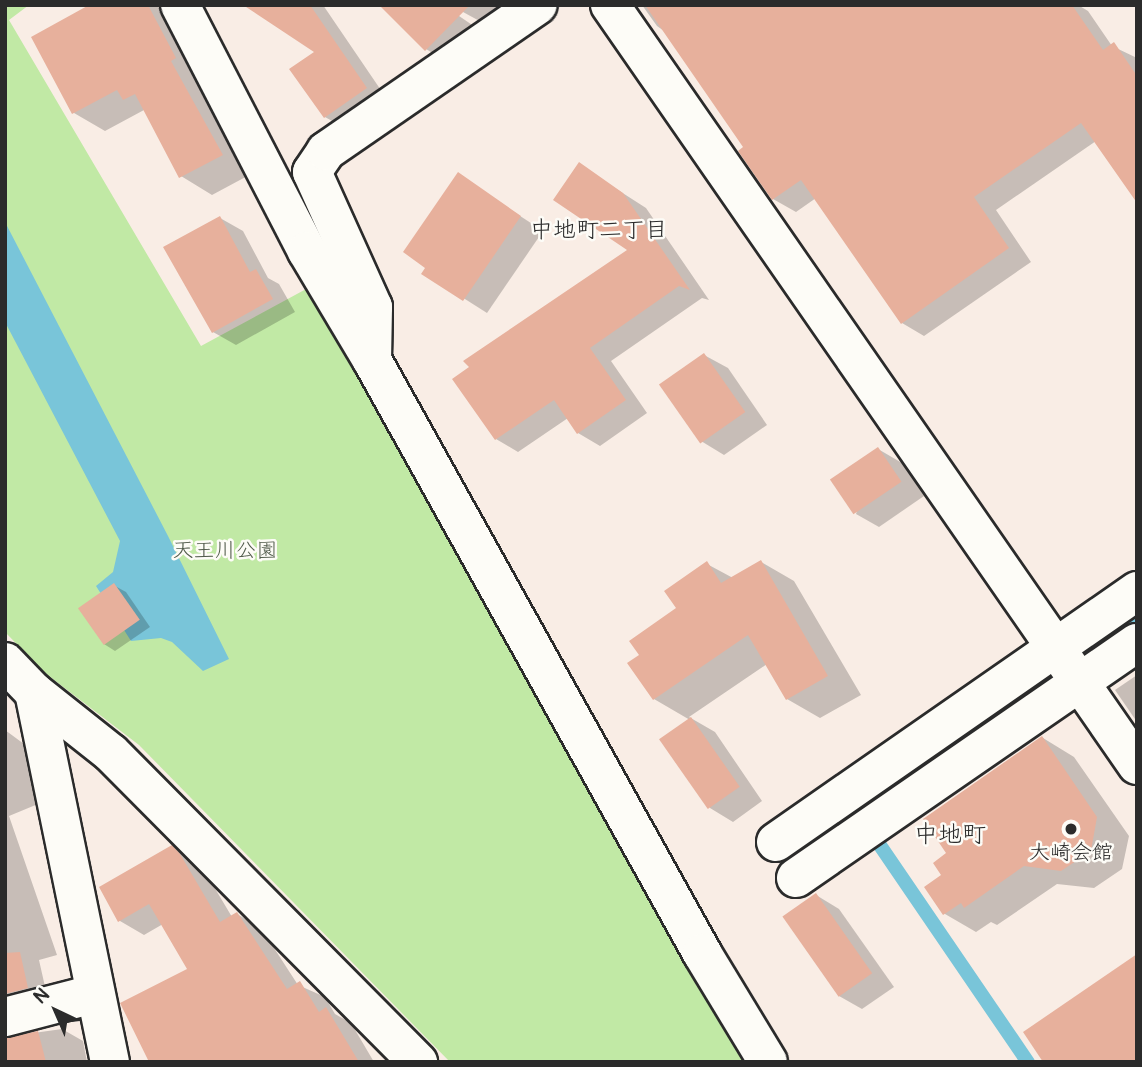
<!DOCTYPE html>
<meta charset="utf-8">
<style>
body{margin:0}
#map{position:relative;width:1142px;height:1067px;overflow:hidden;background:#f9ede5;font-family:Pangolin,"Klee One",sans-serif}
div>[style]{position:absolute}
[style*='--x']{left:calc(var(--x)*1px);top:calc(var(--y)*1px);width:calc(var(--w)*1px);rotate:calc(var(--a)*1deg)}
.green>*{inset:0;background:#c1e9a5}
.water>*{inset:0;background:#79c5d9}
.shadow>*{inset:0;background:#0003}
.stream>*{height:14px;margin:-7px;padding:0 7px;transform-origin:7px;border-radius:7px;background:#79c5d9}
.building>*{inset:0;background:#e7b09c;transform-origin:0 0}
.roads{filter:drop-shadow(2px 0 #2b2b2b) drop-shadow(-2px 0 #2b2b2b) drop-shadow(0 2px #2b2b2b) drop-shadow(0 -2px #2b2b2b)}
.minor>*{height:38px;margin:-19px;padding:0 19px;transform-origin:19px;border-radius:19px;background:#fdfcf7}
.dots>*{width:19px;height:19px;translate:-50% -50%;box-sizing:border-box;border:4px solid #fdfcf7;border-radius:50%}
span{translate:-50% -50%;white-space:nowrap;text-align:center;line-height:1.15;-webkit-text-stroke:5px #fdfcf7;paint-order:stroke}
.park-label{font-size:21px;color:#505a4a}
.poi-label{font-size:21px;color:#2b2b2b}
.neighbourhood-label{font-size:23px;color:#2b2b2b}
.quarter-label{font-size:24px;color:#2b2b2b}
.frame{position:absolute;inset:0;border:7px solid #2b2b2b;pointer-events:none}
.north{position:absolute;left:21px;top:976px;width:70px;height:70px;-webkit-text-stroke:5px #fdfcf7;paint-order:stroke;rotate:316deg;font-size:19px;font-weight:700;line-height:28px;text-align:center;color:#2b2b2b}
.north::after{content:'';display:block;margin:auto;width:24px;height:32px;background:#2b2b2b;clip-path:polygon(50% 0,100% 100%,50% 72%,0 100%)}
</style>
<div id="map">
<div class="green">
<i style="clip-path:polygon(5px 5px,29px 5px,9px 20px,201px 346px,308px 288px,382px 408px,752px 1062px,450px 1062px,139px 745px,45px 673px,5px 632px)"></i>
</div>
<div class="water">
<i style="clip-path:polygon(5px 222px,168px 536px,229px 659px,203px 671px,172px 642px,161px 638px,131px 641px,96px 586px,113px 572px,120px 541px,5px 322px)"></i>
</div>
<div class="shadow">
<i style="clip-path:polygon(89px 5px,168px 5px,253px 173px,212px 195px,181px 176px,146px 112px,144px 110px,105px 131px,74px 113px)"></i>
<i style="clip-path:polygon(255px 5px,323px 5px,389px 102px,348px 130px,325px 117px,317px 52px)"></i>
<i style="clip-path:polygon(443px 5px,481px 31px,449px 63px,426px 49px)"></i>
<i style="clip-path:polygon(459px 5px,504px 5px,485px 24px,463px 12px)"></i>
<i style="clip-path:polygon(642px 5px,1078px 5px,1088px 11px,1112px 46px,1137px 58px,1137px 200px,1096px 141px,996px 210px,1031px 262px,924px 336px,902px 323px,816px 198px,796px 212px,773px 199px,745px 148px,664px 31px,657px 26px)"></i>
<i style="clip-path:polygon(579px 165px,646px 208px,709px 300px,702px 298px,611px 361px,647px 413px,600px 446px,578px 433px,568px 418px,518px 452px,496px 439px,630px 250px)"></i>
<i style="clip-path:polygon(458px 175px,543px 231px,487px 313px,424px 273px)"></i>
<i style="clip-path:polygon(220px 218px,243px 231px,268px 278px,279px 284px,295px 312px,236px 345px,213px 332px)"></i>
<i style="clip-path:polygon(704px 355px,728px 368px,767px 425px,724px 455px,701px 441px)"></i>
<i style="clip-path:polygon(878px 449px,902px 463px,924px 496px,879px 527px,856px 514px)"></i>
<i style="clip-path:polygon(761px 562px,794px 581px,861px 695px,820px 718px,787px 699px,767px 664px,689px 717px,715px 732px,762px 801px,733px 822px,710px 808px,690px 720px,654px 699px,641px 656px,678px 608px,707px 564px,733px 578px)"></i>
<i style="clip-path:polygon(115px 586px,126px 592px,150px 627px,115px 651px,104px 644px)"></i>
<i style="clip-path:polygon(1137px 675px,1137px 722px,1115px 690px)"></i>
<i style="clip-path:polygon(5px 730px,24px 744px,38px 804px,9px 816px,57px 955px,39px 960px,48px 1000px,5px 1021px)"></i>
<i style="clip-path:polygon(1043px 738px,1074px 757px,1129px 836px,1122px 869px,1094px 888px,1057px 884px,997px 925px,991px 922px,976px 932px,945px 914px,926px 887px,943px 875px,948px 853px)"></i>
<i style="clip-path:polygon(172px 847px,204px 870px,232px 917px,237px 914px,261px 928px,298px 985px,325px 997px,335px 1014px,351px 1023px,374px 1062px,151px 1062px,189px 969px,163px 924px,144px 935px,120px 921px,101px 888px)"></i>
<i style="clip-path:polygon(816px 895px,839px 909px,894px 987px,862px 1009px,839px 996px)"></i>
<i style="clip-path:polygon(62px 1029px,83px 1041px,87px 1062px,5px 1062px,5px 1037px)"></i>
</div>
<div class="stream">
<i style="--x:1114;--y:636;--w:27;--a:-33"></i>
<i style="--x:939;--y:756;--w:135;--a:-34.7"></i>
<i style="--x:877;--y:841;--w:268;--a:55.7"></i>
</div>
<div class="building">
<i style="clip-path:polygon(89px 5px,148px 5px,176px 58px,171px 61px,223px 155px,179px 178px,135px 94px,123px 100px,117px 90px,72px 114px,31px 37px)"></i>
<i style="clip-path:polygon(243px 5px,310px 5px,367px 88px,324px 118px,289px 69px,314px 52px)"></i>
<i style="clip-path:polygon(379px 5px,470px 5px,425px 51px)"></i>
<i style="clip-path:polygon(645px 5px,1072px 5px,1103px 50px,1114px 42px,1137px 76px,1137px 203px,1081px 123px,974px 197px,1009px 248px,901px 324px,801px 180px,772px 200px,738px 151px,743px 147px)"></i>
<i style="clip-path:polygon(579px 162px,623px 193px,690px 290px,679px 286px,590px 348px,626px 400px,577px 434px,554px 400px,495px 440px,452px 379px,469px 367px,463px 361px,627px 250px,553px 200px)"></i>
<i style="clip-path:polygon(458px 172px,521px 216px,463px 301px,421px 274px,425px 268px,403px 252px)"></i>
<i style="clip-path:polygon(220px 216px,250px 272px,256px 269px,273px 299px,212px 333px,163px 247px)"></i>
<i style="left:704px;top:353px;width:72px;height:55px;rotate:55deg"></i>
<i style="left:878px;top:447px;width:42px;height:58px;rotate:56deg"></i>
<i style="clip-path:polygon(761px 560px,828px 676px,786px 700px,748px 635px,653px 700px,627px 663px,639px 655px,629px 641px,676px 608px,664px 591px,707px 561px,721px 583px)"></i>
<i style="left:114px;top:583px;width:45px;height:44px;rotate:55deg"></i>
<i style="left:691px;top:717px;width:85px;height:39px;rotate:55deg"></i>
<i style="clip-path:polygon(1042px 736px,1097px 817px,1091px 851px,1061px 871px,1024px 866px,964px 908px,961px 903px,943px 915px,924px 887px,941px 875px,933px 863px,946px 853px,923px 819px)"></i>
<i style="clip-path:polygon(172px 845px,180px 854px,220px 922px,237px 912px,287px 989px,300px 981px,319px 1012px,326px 1007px,359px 1062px,149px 1062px,120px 1003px,187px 969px,149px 904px,118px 922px,99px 887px)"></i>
<i style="left:816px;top:893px;width:98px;height:41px;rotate:55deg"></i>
<i style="clip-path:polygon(20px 952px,28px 988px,5px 994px,5px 953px)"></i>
<i style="clip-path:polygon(1137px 954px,1137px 1062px,1043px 1062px,1023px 1032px)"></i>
<i style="clip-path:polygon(38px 1031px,46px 1062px,5px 1062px,5px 1038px)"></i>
</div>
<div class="roads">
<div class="minor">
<i style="--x:180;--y:5;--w:277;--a:62.7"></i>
<i style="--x:307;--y:251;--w:127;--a:59.2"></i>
<i style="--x:372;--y:360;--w:679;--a:60.9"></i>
<i style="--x:702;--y:953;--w:127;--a:58.8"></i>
<i style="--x:610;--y:5;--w:925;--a:55.26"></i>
<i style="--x:372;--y:360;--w:53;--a:-88.9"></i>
<i style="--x:373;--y:307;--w:148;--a:-114.3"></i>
<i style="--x:312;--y:172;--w:25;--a:-56"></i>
<i style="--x:326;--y:151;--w:257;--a:-34.6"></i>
<i style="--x:5;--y:662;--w:42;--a:46"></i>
<i style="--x:34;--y:692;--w:98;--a:38.4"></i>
<i style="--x:111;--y:753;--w:436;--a:45.2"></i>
<i style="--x:34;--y:692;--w:378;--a:78.4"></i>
<i style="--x:776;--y:842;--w:440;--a:-34.8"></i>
<i style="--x:796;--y:878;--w:414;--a:-34.6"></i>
<i style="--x:5;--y:1017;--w:92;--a:-14.5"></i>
</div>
</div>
<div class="dots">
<i style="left:1071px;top:829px;background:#2b2b2b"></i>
</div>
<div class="park-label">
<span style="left:225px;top:551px">天王川公園</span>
</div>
<div class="poi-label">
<span style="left:1071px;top:853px">大崎会館</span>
</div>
<div class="neighbourhood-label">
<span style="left:599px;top:230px">中地町二丁目</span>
</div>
<div class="quarter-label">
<span style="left:950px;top:835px">中地町</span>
</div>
<div class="frame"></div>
<div class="north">N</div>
</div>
